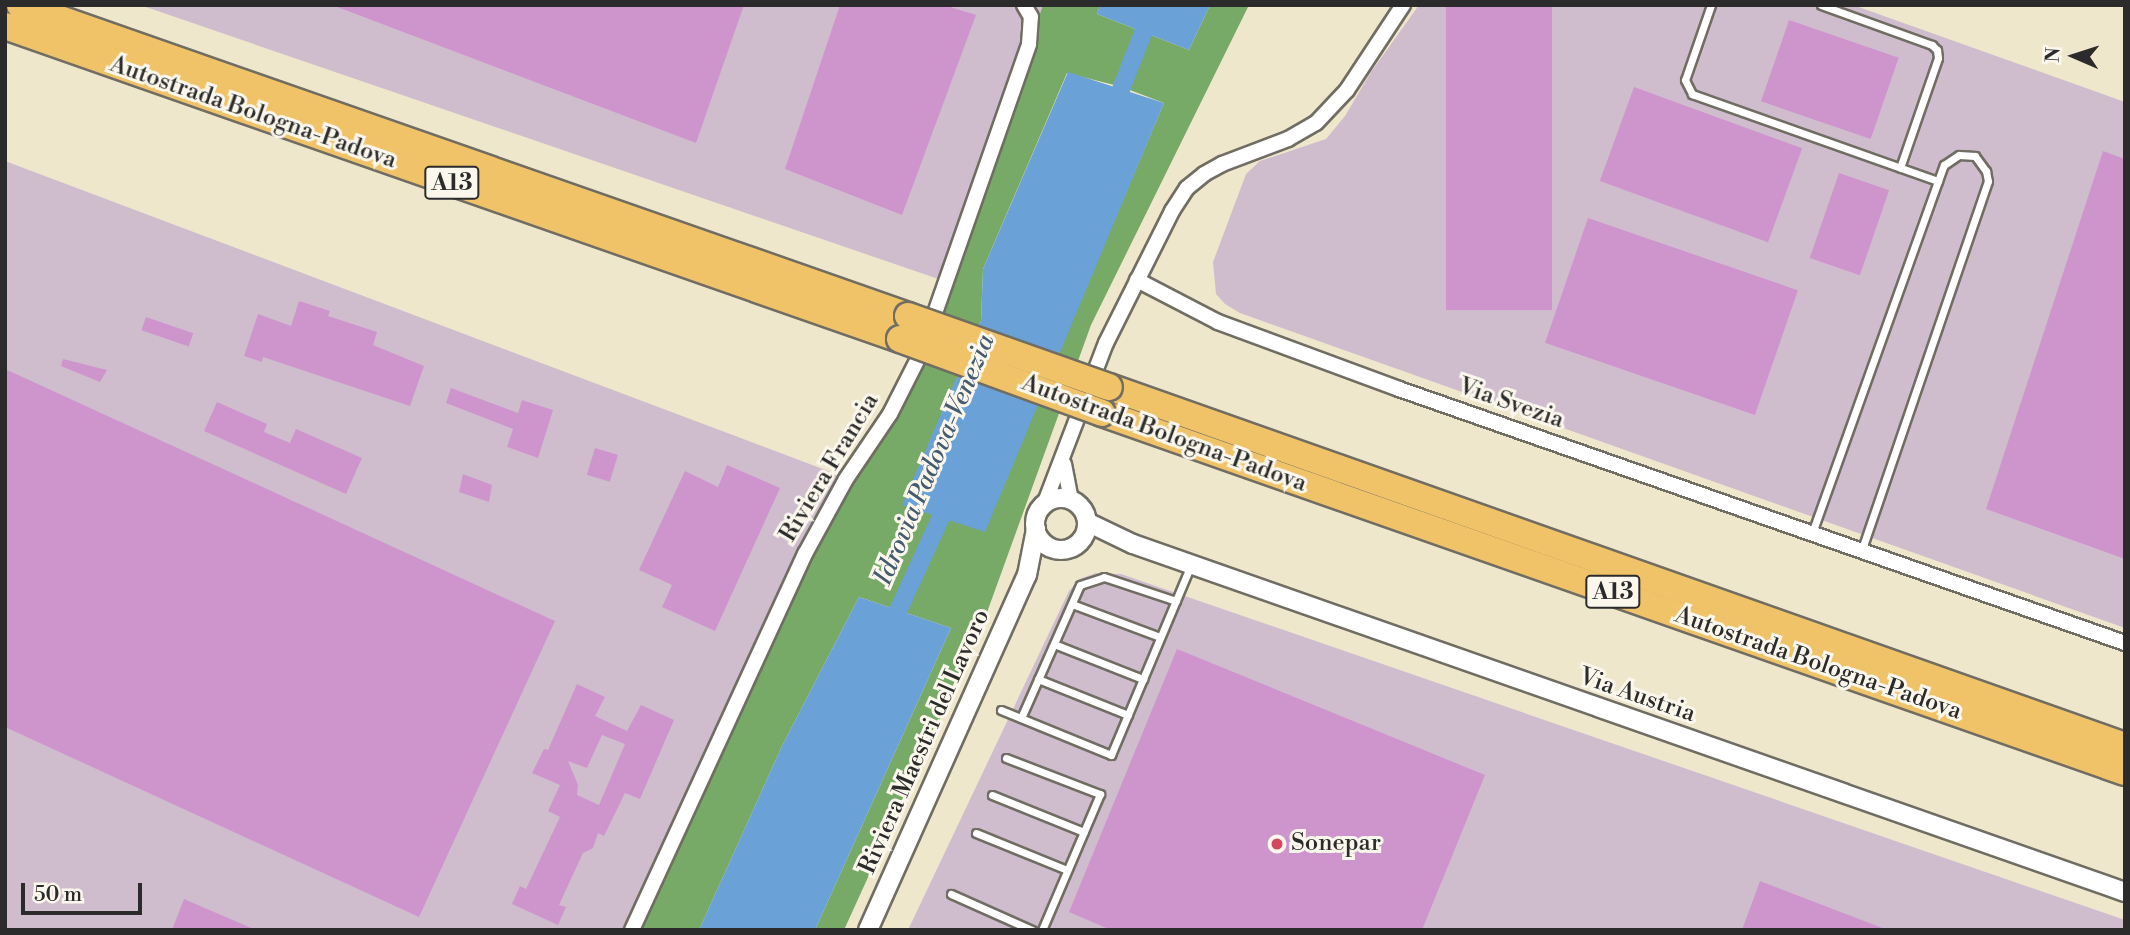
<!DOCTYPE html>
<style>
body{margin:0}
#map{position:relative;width:2130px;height:935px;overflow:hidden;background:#efe7cc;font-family:"Libre Bodoni",serif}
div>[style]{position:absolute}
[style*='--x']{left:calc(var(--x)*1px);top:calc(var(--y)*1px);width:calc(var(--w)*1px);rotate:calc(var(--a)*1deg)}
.industrial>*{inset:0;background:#cfbdce}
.forest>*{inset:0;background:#76aa66}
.water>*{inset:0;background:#6aa2d8}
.canal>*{height:18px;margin:-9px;padding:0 9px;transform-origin:9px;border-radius:9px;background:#6aa2d8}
.building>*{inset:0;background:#ce95cd;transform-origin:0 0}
.roads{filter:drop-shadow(2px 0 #706d63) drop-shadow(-2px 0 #706d63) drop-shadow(0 2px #706d63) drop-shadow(0 -2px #706d63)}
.service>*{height:7px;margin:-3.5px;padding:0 3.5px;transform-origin:3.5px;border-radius:3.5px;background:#fff}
.minor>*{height:14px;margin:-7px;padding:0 7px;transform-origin:7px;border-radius:7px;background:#fff}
.tertiary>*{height:18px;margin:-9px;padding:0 9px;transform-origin:9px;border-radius:9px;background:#fff}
.tertiary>.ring{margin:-9px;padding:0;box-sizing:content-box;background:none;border:18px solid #fff;border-radius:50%}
.motorway>*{height:26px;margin:-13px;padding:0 13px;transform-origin:13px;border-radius:13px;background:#f1c369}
.bridges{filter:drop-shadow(2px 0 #706d63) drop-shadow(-2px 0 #706d63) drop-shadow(0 2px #706d63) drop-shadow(0 -2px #706d63)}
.motorway-bridge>*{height:26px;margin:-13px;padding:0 13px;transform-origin:13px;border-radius:13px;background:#f1c369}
.dots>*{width:19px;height:19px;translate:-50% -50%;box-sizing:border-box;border:4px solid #fbf7ec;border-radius:50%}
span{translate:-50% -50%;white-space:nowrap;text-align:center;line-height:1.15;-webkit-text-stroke:6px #fbf7ec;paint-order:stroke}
.shield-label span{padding:2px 5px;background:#fbf7ec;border:2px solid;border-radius:5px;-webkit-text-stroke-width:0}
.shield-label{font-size:23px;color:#2b2b2b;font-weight:700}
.street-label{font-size:24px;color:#2b2b2b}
.poi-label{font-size:24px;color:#2b2b2b}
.left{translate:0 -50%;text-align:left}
.water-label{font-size:26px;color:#445b70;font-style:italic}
.frame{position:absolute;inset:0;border:7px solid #2b2b2b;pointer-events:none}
.north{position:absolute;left:2039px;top:21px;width:70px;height:70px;-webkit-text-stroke:5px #fbf7ec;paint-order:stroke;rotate:273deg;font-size:19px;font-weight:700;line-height:28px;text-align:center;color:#2b2b2b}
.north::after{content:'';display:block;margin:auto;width:24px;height:32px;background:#2b2b2b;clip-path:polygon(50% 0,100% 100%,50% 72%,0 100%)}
.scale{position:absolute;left:21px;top:883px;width:121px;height:32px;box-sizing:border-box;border:4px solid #2b2b2b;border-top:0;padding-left:9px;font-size:21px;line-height:24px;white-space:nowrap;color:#2b2b2b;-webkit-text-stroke:5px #fbf7ec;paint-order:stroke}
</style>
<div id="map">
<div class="industrial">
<i style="clip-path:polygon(140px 5px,1043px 5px,1004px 112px,950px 283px)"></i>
<i style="clip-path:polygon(1419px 5px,1853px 5px,2125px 102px,2125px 628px,1240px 313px,1225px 304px,1216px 294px,1213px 262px,1246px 174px,1260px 161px,1326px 139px,1345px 116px,1371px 72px)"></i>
<i style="clip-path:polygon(5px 161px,844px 477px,628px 930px,5px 930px)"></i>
<i style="clip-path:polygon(1096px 573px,1121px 574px,2125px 920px,2125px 930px,908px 930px,1069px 591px,1079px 579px)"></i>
</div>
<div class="forest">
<i style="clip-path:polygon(evenodd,1043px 5px,1100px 5px,1097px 14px,1189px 50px,1210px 5px,1249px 5px,1091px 325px,981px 629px,844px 930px,815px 930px,951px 628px,859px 597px,782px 746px,699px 930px,634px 930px,805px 554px,890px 414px,946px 282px,1043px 5px,1067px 73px,1122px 87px,1164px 103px,1076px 311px,903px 505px,981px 321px,983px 269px,1067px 73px)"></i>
</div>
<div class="water">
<i style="clip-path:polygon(1100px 5px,1210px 5px,1189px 50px,1097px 14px)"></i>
<i style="clip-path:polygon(1068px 72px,1164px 103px,985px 532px,902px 505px,981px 321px,983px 269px)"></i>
<i style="clip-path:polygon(859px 597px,951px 628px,815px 930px,699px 930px,782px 746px)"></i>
</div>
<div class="canal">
<i style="--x:1113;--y:110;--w:113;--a:-68.7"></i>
<i style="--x:889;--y:631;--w:147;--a:-65.5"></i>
</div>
<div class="building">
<i style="clip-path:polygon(332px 5px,744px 5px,696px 143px)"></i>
<i style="clip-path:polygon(840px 5px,944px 5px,976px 15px,902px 215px,785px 169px)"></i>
<i style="left:1446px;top:5px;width:106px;height:305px"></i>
<i style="left:1789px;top:20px;width:116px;height:86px;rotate:19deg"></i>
<i style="left:1634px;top:87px;width:179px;height:100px;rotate:20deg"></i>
<i style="clip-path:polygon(2103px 151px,2125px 159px,2125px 559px,1986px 509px)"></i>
<i style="left:1839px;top:173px;width:53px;height:90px;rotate:19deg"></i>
<i style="left:1588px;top:218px;width:222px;height:132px;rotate:19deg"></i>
<i style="clip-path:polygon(299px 301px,330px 311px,328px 316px,377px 332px,373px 345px,424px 366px,410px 406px,263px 357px,262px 362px,244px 356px,258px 314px,291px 326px)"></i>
<i style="left:146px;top:317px;width:50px;height:14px;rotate:19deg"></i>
<i style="clip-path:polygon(63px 359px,107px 370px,100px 382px,61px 366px)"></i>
<i style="clip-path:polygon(5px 369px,555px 621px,419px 917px,5px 727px)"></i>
<i style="clip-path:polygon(451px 388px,518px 413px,522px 400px,553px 410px,538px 458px,507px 447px,513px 429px,446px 403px)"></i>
<i style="clip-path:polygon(217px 402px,267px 424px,264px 432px,290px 443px,296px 429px,362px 458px,346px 494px,204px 431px)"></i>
<i style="left:595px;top:448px;width:24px;height:28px;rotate:17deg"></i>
<i style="clip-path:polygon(727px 465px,780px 488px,715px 631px,662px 607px,672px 585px,639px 570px,685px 471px,718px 487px)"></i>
<i style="clip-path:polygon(463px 474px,492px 485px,489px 502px,459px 492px)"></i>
<i style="clip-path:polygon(1177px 649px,1485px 775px,1422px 930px,1111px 930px,1069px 912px)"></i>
<i style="clip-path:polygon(evenodd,577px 684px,605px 697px,595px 716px,627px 731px,641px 705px,674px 720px,640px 799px,625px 793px,604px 836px,598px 833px,593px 848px,583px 853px,559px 905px,566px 907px,558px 925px,512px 904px,520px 886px,526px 889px,560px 817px,548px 811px,560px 785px,532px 773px,544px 749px,548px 750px,577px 684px,602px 735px,625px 744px,599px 805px,577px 795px,578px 785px,568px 761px,587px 768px,602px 735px)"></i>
<i style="clip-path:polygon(1760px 881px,1885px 929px,1885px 930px,1742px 930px)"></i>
<i style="clip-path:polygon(184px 899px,256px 930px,172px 930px)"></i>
</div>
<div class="roads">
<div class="service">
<i style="--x:1711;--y:5;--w:79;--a:109.1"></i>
<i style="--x:1685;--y:80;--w:16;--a:63"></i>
<i style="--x:1692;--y:94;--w:261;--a:19.5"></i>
<i style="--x:1821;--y:5;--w:118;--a:19.8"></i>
<i style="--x:1932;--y:45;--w:7;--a:45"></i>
<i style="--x:1937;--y:50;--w:8;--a:83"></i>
<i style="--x:1938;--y:58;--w:116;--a:109.1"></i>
<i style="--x:1812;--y:533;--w:391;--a:-70.3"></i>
<i style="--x:1944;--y:165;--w:18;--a:-34"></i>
<i style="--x:1959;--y:155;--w:16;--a:4"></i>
<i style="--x:1975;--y:156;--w:19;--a:54"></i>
<i style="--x:1986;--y:171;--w:10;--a:79"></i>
<i style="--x:1988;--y:181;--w:390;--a:108.9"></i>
<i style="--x:1072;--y:604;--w:94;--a:20.6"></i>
<i style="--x:1054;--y:644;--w:96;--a:21.5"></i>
<i style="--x:1038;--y:679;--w:97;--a:21.8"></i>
<i style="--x:1001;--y:710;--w:119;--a:22.2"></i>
<i style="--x:1111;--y:755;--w:206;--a:-67.2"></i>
<i style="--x:1021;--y:718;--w:145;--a:-66.1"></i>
<i style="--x:1080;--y:585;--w:25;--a:-18"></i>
<i style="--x:1104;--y:577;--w:76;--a:18.4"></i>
<i style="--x:1006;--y:758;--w:101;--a:21"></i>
<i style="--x:1100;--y:794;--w:148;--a:113.1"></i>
<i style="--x:992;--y:795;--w:99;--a:21.9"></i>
<i style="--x:976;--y:833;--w:98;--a:22.1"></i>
<i style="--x:951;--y:894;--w:89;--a:24"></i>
</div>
<div class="minor">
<i style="--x:1137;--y:280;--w:91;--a:27.4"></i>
<i style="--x:1218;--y:322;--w:193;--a:20.3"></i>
<i style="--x:1399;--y:389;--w:769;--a:19.28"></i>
<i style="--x:1064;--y:464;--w:37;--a:79"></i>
<i style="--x:1044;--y:505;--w:173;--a:-69.1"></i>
<i style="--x:1106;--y:343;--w:148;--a:-63.4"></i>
<i style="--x:1172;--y:211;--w:27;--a:-57"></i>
<i style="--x:1187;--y:188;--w:22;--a:-39"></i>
<i style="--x:1204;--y:174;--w:21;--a:-29"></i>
<i style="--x:1222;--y:164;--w:71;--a:-20.7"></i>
<i style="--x:1288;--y:139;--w:32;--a:-30"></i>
<i style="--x:1316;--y:123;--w:45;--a:-46.8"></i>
<i style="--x:1347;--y:90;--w:102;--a:-56.6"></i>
<i style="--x:632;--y:930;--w:414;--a:-65.3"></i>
<i style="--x:805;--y:554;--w:85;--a:-61.3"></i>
<i style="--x:846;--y:479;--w:78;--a:-55.9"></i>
<i style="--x:890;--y:414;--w:68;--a:-63.1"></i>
<i style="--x:921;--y:353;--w:327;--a:-70.7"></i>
<i style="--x:1029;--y:44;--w:27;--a:-86"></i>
<i style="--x:1031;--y:17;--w:14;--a:-120"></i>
</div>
<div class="tertiary">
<i class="ring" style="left:1035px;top:498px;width:34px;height:34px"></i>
<i style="--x:1087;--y:522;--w:51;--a:25.6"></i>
<i style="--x:1133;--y:544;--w:1051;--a:19.33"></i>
<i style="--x:868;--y:930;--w:389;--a:-65.9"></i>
<i style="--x:1027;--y:575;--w:47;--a:-78.9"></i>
</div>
<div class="motorway">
<i style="--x:20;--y:5;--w:941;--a:19.3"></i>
<i style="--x:5;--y:26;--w:948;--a:19.28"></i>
<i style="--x:1109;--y:387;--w:1078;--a:19.46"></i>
<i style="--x:1102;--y:413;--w:1084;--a:19.34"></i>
</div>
</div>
<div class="bridges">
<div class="motorway-bridge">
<i style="--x:908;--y:316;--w:213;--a:19.5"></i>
<i style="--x:900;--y:339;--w:215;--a:20.1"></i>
</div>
</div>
<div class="dots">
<i style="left:1277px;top:844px;background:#d1495b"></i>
</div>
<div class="shield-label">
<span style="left:452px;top:183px">A13</span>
<span style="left:1613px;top:592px">A13</span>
</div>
<div class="street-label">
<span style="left:253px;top:113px;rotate:19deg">Autostrada Bologna-Padova</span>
<span style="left:1511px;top:404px;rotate:19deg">Via Svezia</span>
<span style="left:1164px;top:434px;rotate:20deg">Autostrada Bologna-Padova</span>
<span style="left:830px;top:468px;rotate:-59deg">Riviera Francia</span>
<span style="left:1818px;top:664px;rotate:19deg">Autostrada Bologna-Padova</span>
<span style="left:1637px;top:696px;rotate:19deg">Via Austria</span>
<span style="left:925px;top:742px;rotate:-66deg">Riviera Maestri del Lavoro</span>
</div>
<div class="poi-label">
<span class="left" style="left:1291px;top:844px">Sonepar</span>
</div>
<div class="water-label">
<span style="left:935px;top:460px;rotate:-67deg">Idrovia Padova-Venezia</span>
</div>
<div class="frame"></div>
<div class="north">N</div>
<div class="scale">50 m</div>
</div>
